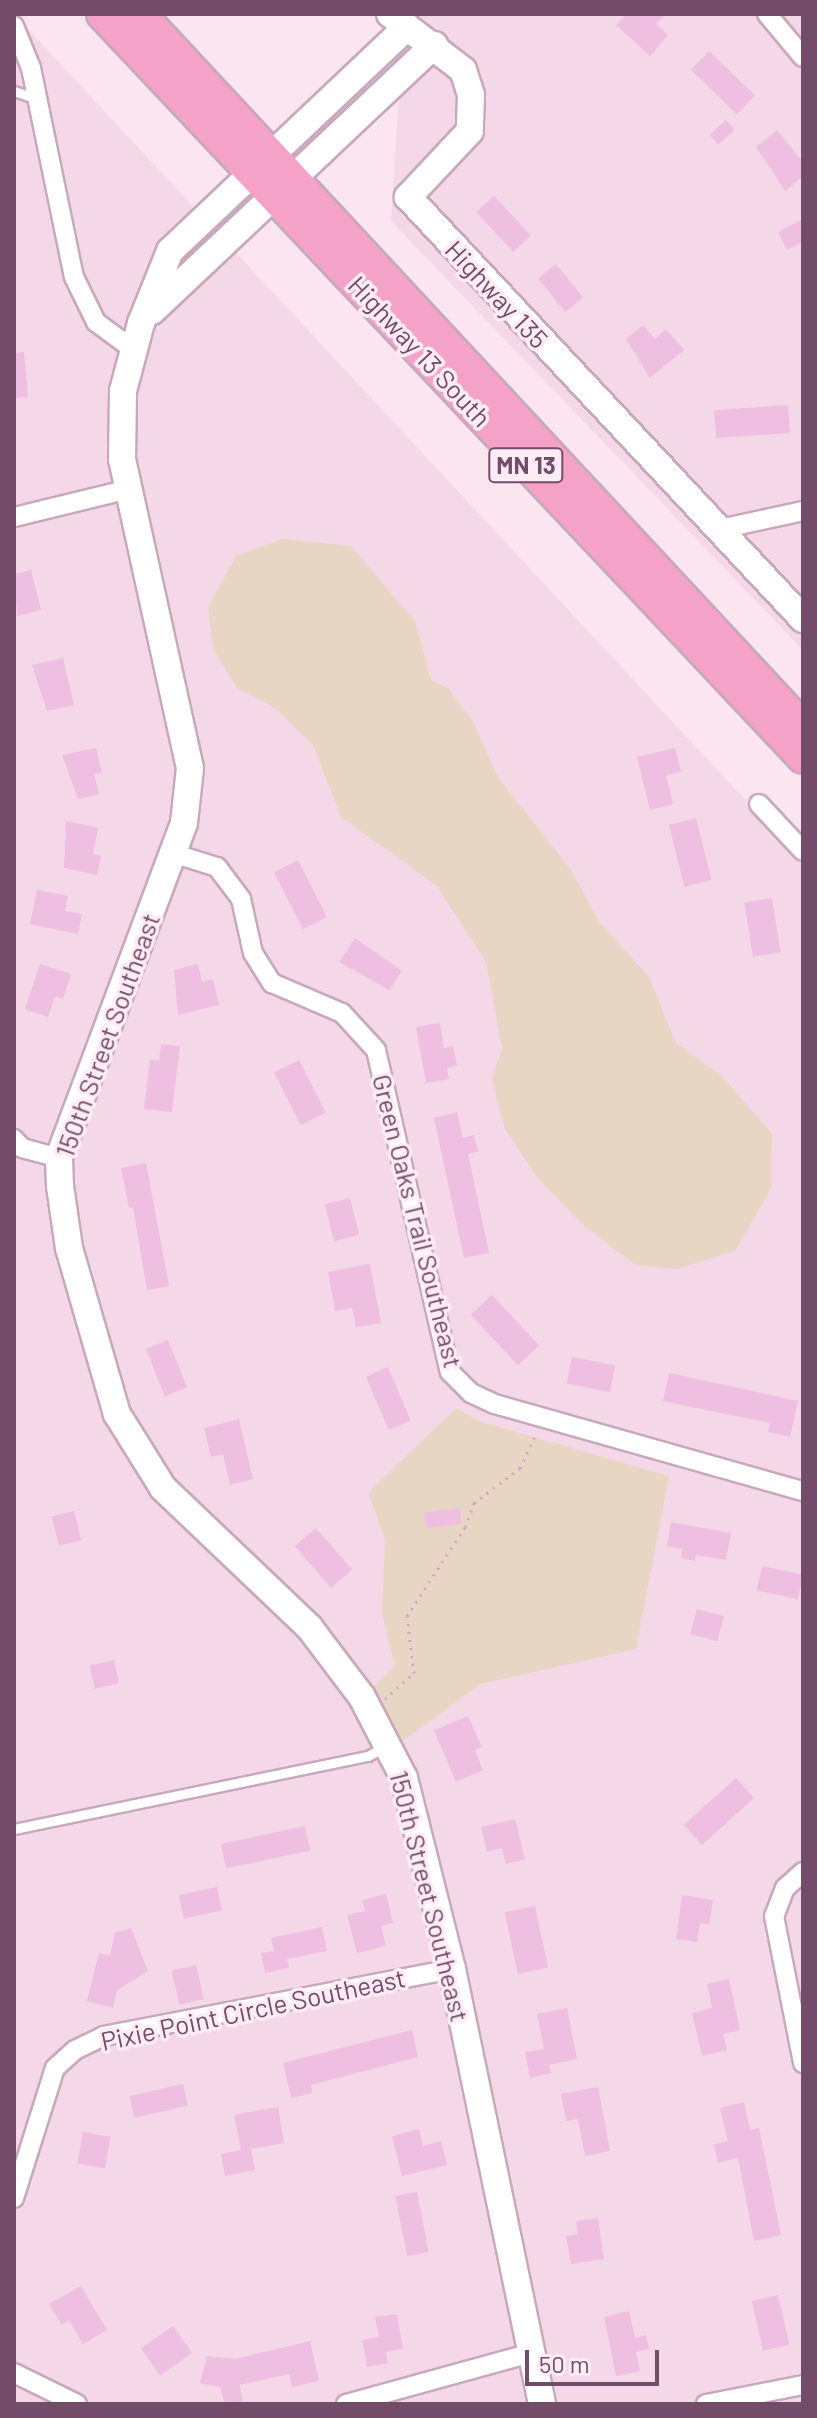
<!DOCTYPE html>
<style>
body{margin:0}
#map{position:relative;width:817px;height:2418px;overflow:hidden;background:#fbe6f0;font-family:Barlow,sans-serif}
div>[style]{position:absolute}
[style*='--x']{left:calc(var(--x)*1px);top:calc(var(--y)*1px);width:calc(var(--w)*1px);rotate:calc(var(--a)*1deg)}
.residential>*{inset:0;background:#f4d8e7}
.green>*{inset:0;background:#e8d6c5}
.building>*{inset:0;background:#eebfe0;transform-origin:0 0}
.path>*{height:3px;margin-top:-1.5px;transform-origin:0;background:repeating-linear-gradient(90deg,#d3a2c5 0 2px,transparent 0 8px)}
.roads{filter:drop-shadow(2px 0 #c7a8bc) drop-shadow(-2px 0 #c7a8bc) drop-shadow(0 2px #c7a8bc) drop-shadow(0 -2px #c7a8bc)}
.lane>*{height:9px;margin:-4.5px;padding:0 4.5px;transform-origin:4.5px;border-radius:4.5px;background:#fff}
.street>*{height:18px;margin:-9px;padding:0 9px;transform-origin:9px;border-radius:9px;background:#fff}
.secondary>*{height:26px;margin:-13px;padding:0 13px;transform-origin:13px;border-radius:13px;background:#fff}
.primary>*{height:30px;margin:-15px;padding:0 15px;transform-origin:15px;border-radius:15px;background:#f5a2c9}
span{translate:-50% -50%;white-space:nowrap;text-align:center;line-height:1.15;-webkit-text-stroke:7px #feecf5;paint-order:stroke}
.shield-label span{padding:2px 6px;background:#feecf5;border:2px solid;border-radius:6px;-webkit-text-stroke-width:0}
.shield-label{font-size:24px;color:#724c68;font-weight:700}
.street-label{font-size:26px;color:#724c68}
.frame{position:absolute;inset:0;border:16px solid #724c68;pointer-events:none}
.scale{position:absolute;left:525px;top:2350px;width:134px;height:36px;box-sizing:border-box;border:4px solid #724c68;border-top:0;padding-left:10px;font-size:24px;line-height:28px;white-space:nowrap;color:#724c68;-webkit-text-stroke:6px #feecf5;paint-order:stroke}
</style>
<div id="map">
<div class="residential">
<i style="clip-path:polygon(14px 14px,803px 862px,803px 2404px,14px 2404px)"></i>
<i style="clip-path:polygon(404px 14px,803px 14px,803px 650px,391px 221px)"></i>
</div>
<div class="green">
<i style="clip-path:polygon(282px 539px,351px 546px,415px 621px,431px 680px,449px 689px,473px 722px,499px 779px,572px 871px,598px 920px,649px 977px,676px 1043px,721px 1075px,772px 1134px,771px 1189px,735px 1251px,677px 1269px,635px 1265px,581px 1223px,538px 1178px,505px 1129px,492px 1079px,502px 1048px,486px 962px,437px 886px,341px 817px,313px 745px,275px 708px,237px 688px,213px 649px,208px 608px,236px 556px)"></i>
<i style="clip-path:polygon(457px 1408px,478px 1421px,669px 1476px,636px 1649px,480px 1684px,403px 1741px,372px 1688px,395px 1666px,382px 1613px,385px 1539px,368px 1492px)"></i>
</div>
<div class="building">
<i style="clip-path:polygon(626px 14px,666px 14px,656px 24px,668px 35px,650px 56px,616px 25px)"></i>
<i style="left:709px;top:51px;width:64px;height:26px;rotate:44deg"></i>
<i style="left:726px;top:120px;width:13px;height:22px;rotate:48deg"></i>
<i style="clip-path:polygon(777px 130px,803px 162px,803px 176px,785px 191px,756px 147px)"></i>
<i style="left:494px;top:196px;width:54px;height:24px;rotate:47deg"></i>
<i style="clip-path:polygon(803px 219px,803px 242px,787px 250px,778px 232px)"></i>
<i style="left:556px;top:264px;width:43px;height:23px;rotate:51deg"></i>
<i style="clip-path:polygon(643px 325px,655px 339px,666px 329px,684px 350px,650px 378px,626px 339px)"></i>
<i style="clip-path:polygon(24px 352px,28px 397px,14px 398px,14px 353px)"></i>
<i style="left:788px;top:405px;width:28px;height:74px;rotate:86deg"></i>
<i style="clip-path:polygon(31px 570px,41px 610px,17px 616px,14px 574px)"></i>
<i style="clip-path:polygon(63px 658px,74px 705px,47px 711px,32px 665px)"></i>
<i style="clip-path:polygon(96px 748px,102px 773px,94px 774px,99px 794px,78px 799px,62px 755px)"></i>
<i style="clip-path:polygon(675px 748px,681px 772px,666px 775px,673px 804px,650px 810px,637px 757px)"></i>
<i style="left:696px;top:818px;width:64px;height:28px;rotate:76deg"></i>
<i style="clip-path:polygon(66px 821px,98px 828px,93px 854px,101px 856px,97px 875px,64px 868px)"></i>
<i style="left:298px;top:860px;width:64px;height:27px;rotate:63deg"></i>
<i style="clip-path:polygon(37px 890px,68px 896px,65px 911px,82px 914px,78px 934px,30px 924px)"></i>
<i style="left:772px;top:898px;width:55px;height:28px;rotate:81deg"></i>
<i style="clip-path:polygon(355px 938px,402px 971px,389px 990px,339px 962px)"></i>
<i style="clip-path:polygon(40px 964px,71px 974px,63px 999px,55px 996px,48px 1017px,25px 1009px)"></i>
<i style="clip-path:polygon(198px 964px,202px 982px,213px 979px,219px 1005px,178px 1015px,174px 970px)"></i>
<i style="clip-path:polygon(440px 1023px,444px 1048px,453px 1046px,457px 1066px,447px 1068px,449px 1079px,426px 1083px,416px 1027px)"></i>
<i style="clip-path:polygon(161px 1044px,180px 1046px,172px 1112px,144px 1109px,150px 1059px,159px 1061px)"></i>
<i style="left:299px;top:1060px;width:59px;height:28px;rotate:63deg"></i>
<i style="clip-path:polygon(457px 1112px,463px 1138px,474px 1135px,478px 1151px,468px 1154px,489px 1253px,464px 1258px,434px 1118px)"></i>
<i style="clip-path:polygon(146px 1163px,169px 1286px,147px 1290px,133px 1207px,129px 1208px,121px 1168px)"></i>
<i style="left:350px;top:1198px;width:38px;height:26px;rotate:76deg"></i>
<i style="clip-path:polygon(370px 1264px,381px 1323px,356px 1327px,352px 1308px,335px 1311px,328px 1272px)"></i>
<i style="left:492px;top:1295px;width:69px;height:29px;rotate:47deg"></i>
<i style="left:168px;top:1340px;width:51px;height:24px;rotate:68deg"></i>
<i style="left:572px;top:1357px;width:44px;height:27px;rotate:11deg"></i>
<i style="left:388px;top:1367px;width:58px;height:24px;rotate:67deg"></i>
<i style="clip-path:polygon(669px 1373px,798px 1401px,790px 1437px,768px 1432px,770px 1423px,663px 1401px)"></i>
<i style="clip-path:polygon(239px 1419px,253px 1479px,230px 1485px,223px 1454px,211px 1457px,204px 1428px)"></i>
<i style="left:460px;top:1508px;width:16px;height:36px;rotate:83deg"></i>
<i style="left:74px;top:1511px;width:30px;height:23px;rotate:76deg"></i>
<i style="clip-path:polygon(671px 1522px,731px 1533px,726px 1560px,696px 1555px,695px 1561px,681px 1558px,682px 1549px,667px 1546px)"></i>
<i style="left:316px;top:1528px;width:55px;height:28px;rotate:49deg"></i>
<i style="left:762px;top:1566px;width:42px;height:25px;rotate:12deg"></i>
<i style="left:697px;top:1609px;width:28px;height:26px;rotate:15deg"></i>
<i style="left:114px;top:1660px;width:24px;height:25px;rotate:78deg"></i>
<i style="clip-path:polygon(468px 1716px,482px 1747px,475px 1750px,483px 1770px,456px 1782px,434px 1730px)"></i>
<i style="left:736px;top:1778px;width:27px;height:70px;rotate:48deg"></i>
<i style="clip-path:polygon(515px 1819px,525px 1859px,506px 1864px,502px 1848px,487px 1852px,481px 1827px)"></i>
<i style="left:305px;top:1826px;width:25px;height:86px;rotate:78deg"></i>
<i style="left:217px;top:1887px;width:24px;height:39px;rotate:78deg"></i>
<i style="clip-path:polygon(386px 1894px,393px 1923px,381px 1926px,386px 1946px,357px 1953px,347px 1915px,365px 1911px,362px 1900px)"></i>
<i style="clip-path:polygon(682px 1895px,713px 1900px,709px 1924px,700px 1923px,697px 1942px,676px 1939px)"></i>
<i style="left:535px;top:1906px;width:63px;height:31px;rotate:78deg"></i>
<i style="clip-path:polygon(322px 1927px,327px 1951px,287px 1959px,289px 1968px,265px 1973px,261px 1953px,274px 1951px,271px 1938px)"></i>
<i style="clip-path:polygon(131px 1928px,148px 1971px,117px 1990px,113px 2008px,87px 2001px,99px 1953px,110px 1955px,115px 1933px)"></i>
<i style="left:196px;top:1965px;width:35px;height:25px;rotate:77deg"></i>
<i style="clip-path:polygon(729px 1979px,740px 2030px,723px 2034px,727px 2050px,702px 2056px,692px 2013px,712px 2008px,707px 1984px)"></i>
<i style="clip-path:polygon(567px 2008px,577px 2059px,549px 2065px,551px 2073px,530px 2078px,525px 2052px,544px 2049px,537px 2014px)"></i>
<i style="clip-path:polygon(412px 2030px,418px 2057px,311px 2085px,312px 2093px,291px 2098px,283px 2063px)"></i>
<i style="left:183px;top:2084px;width:22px;height:55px;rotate:77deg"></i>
<i style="clip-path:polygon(598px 2087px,610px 2151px,585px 2156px,578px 2119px,566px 2121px,561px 2094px)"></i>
<i style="clip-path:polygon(744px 2102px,750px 2130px,759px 2128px,781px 2235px,754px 2241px,738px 2158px,718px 2163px,714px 2145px,728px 2141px,720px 2108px)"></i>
<i style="clip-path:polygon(278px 2107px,284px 2143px,251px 2149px,255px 2170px,225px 2176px,221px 2154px,241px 2150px,234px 2115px)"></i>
<i style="clip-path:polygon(419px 2129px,423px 2146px,441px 2141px,447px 2165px,402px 2176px,392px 2136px)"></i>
<i style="left:83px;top:2132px;width:28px;height:32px;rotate:10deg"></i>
<i style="left:417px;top:2192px;width:61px;height:22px;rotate:79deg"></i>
<i style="clip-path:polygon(598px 2218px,604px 2259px,571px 2264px,566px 2236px,578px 2234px,576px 2221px)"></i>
<i style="clip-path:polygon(81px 2286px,107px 2330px,83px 2344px,69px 2320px,62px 2325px,49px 2304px)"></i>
<i style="left:778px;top:2295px;width:51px;height:27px;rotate:77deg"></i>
<i style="clip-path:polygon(629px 2311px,635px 2338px,646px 2335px,649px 2349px,636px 2352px,640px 2371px,616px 2376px,604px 2317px)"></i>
<i style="clip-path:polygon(397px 2314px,403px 2349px,386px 2352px,388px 2363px,367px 2367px,362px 2340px,379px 2337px,375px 2317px)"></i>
<i style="left:173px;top:2326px;width:33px;height:39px;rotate:55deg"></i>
<i style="clip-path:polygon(310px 2341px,319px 2381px,292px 2387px,289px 2374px,240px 2385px,243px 2404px,225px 2404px,220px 2387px,200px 2383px,207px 2356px,235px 2359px)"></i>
</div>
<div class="path">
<i style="--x:385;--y:1699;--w:39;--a:-42"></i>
<i style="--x:414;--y:1673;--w:57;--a:-97"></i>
<i style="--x:407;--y:1616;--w:106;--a:-56.9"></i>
<i style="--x:465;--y:1527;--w:26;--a:-69"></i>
<i style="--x:474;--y:1503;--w:58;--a:-37.3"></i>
<i style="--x:520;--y:1468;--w:38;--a:-65"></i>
</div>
<div class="roads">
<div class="lane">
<i style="--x:14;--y:91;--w:24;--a:19"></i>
<i style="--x:14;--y:1829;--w:361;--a:-11.7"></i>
<i style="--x:368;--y:1756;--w:20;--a:-30"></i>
</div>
<div class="street">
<i style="--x:767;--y:14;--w:56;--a:50.1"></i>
<i style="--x:14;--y:26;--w:45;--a:68"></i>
<i style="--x:31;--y:68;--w:213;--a:78.4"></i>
<i style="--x:74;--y:277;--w:50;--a:63.9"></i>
<i style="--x:96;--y:322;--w:47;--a:36.4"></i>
<i style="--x:14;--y:517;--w:118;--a:-13.7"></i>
<i style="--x:720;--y:529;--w:85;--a:-12.2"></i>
<i style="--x:759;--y:804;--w:64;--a:46.9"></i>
<i style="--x:172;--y:853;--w:47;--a:17.3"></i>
<i style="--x:217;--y:867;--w:40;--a:53"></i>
<i style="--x:241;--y:899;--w:55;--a:77.5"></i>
<i style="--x:253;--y:953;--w:36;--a:58"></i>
<i style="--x:272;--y:983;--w:76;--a:23.2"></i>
<i style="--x:342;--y:1013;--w:50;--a:47.4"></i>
<i style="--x:376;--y:1050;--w:330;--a:77.1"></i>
<i style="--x:450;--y:1372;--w:30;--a:45"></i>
<i style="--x:471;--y:1393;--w:26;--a:25"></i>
<i style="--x:495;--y:1404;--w:320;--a:15.8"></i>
<i style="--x:14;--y:1139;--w:12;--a:48"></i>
<i style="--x:22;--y:1148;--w:38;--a:15"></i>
<i style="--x:803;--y:1872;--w:24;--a:138"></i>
<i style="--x:785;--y:1888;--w:30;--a:111"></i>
<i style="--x:774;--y:1916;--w:150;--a:78.8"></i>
<i style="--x:14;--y:2198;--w:136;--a:-72.5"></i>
<i style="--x:55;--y:2068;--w:27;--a:-42"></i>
<i style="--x:75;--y:2050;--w:32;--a:-26"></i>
<i style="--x:104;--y:2036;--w:354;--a:-10.9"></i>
<i style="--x:14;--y:2373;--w:70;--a:26.2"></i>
<i style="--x:346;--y:2404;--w:192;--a:-15.4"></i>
<i style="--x:706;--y:2404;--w:99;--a:-11.1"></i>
</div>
<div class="secondary">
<i style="--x:390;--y:14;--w:92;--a:37.5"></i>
<i style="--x:463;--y:70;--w:26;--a:72"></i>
<i style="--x:471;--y:95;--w:36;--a:92"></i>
<i style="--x:470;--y:131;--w:91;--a:133.2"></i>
<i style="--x:408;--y:197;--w:578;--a:46.89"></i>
<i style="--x:407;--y:27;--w:326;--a:136.6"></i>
<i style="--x:170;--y:251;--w:78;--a:111.9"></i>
<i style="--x:141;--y:323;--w:70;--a:104.8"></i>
<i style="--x:123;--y:391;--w:68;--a:90.8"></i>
<i style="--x:122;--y:459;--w:316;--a:77.6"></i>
<i style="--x:190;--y:768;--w:55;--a:96.2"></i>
<i style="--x:184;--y:823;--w:358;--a:110.5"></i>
<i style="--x:59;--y:1158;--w:28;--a:88"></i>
<i style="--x:60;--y:1186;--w:63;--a:81.7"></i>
<i style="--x:69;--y:1248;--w:173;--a:73.9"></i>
<i style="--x:117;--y:1414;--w:87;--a:58.1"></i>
<i style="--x:163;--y:1488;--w:202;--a:43.6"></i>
<i style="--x:309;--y:1627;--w:88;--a:52.9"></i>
<i style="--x:362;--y:1697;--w:91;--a:62.6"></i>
<i style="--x:404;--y:1778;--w:197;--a:75.9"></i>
<i style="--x:452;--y:1969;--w:444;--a:78.3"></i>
<i style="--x:152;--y:311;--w:388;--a:-43.3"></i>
</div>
<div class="primary">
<i style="--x:102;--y:14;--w:1022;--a:46.7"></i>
<i style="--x:140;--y:14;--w:974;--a:47.08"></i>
</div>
</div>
<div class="shield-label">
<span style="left:526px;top:465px">MN 13</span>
</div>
<div class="street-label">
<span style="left:497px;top:294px;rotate:47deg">Highway 135</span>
<span style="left:420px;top:351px;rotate:47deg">Highway 13 South</span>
<span style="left:107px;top:1035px;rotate:-70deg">150th Street Southeast</span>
<span style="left:418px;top:1221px;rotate:76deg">Green Oaks Trail Southeast</span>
<span style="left:430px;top:1896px;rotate:76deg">150th Street Southeast</span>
<span style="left:253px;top:2009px;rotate:-12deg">Pixie Point Circle Southeast</span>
</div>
<div class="frame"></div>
<div class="scale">50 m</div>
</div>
